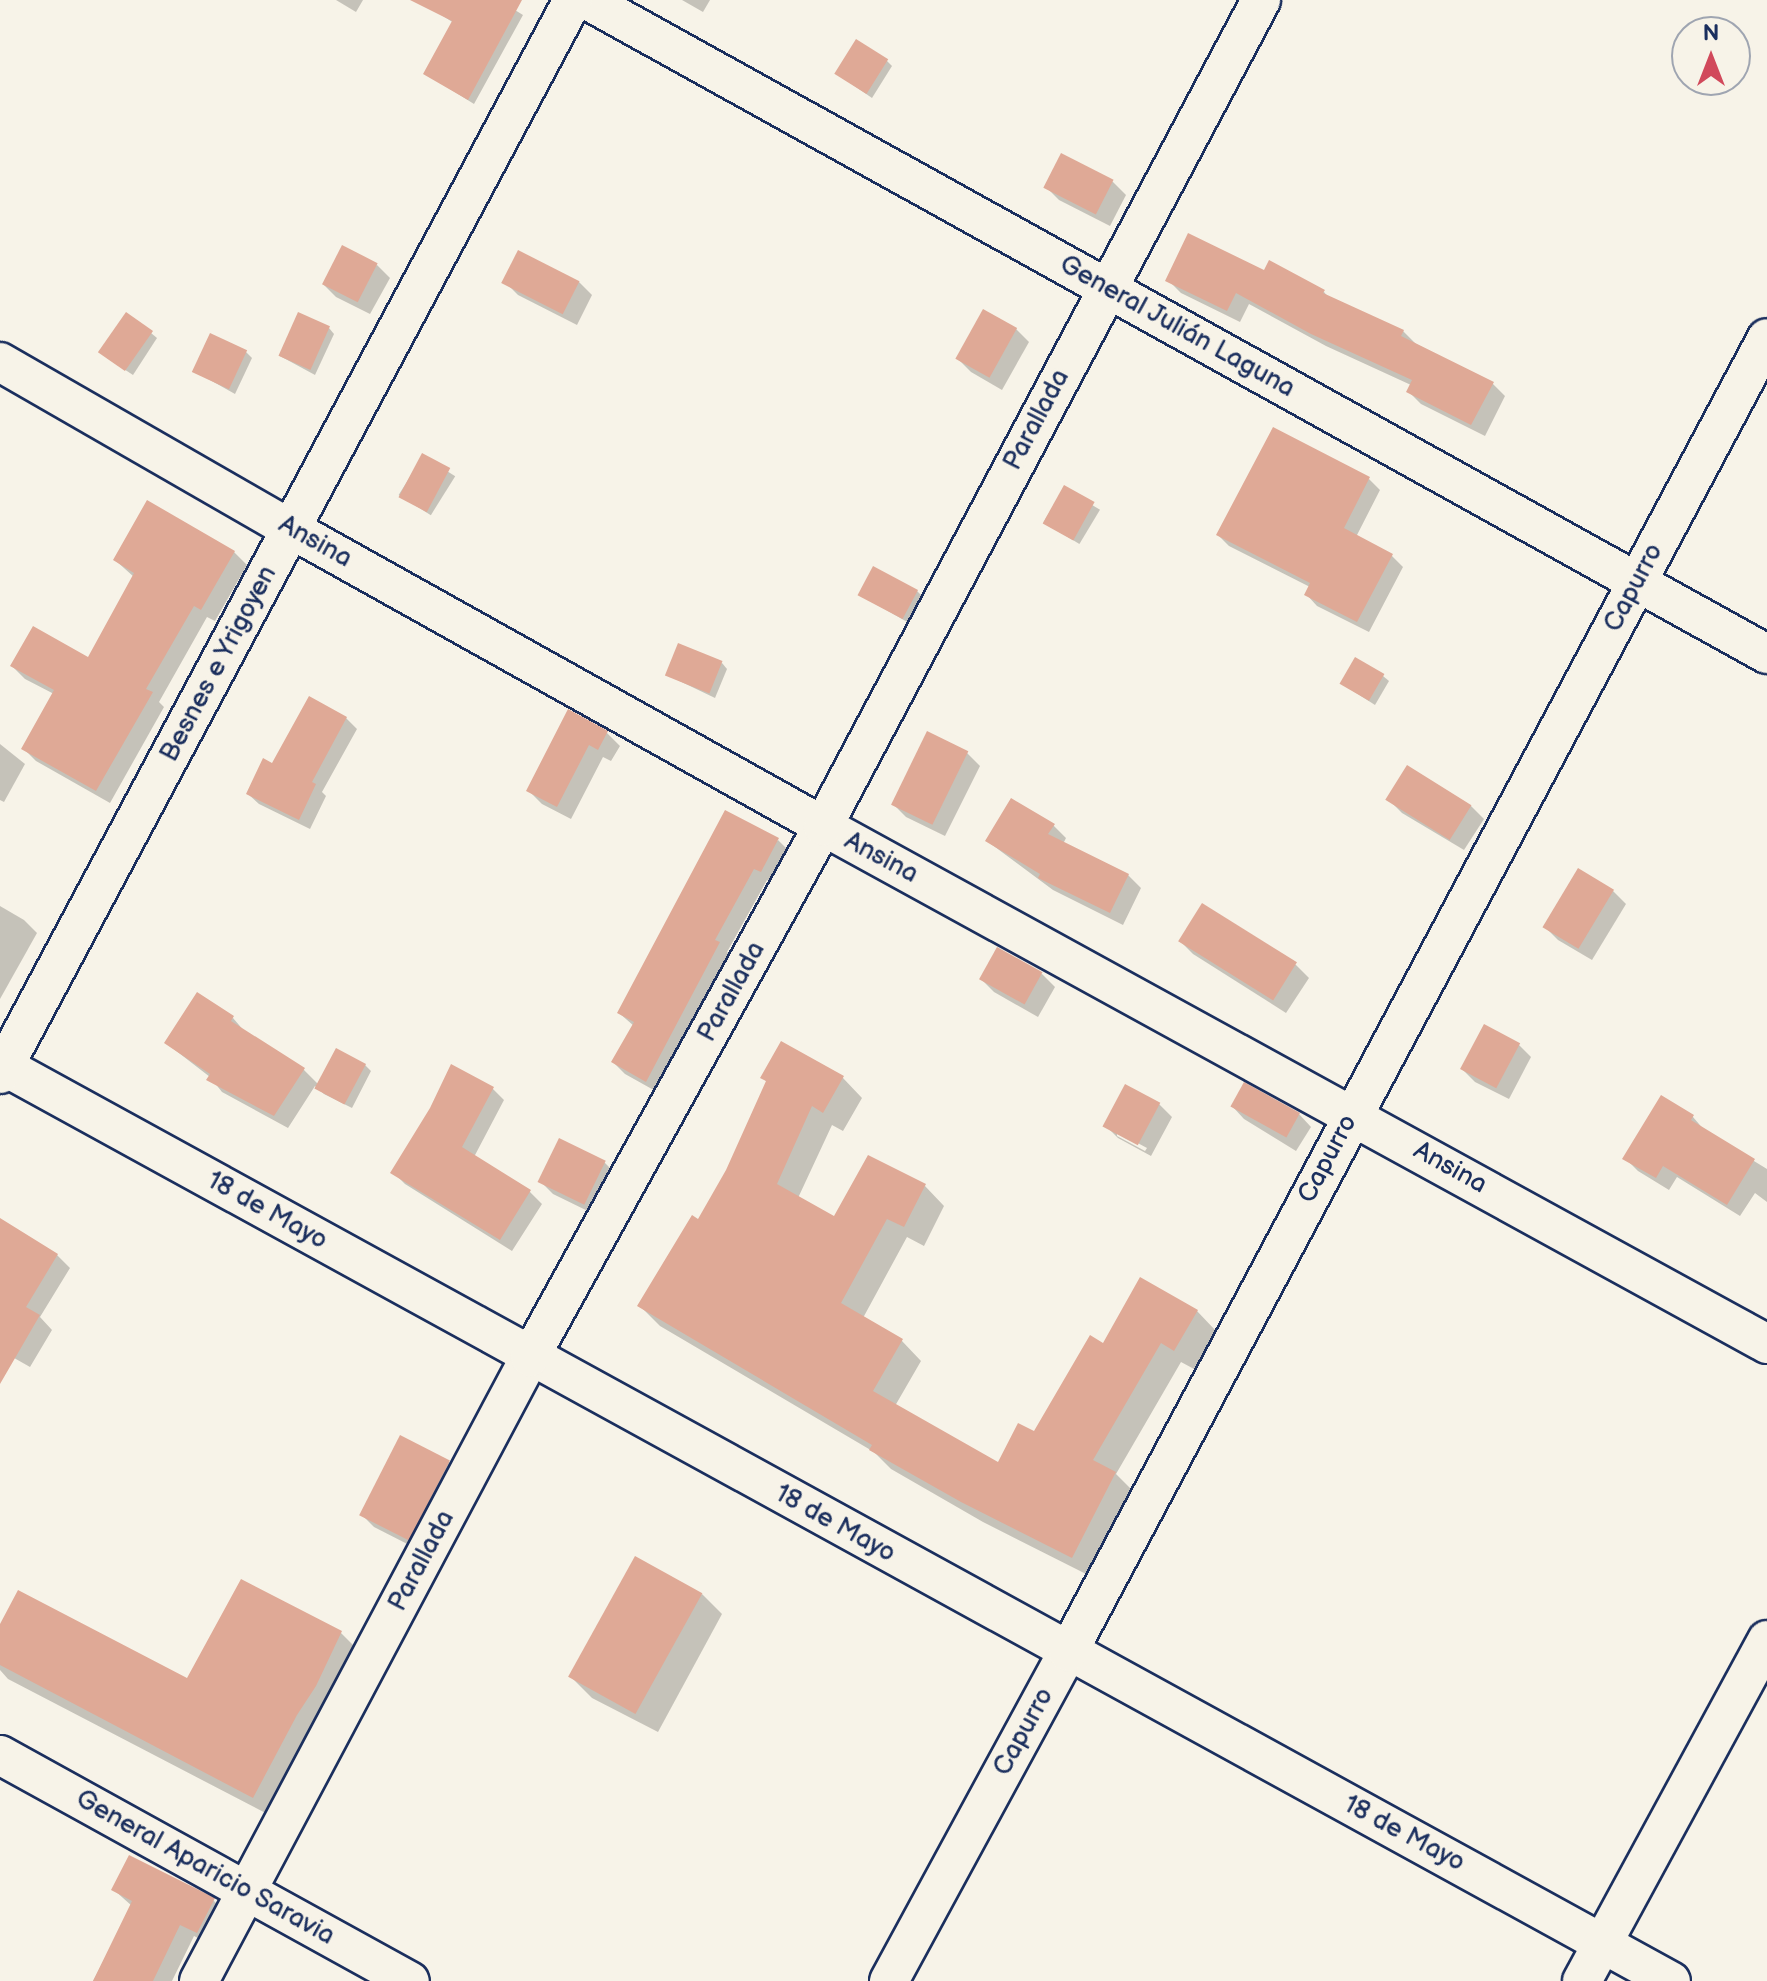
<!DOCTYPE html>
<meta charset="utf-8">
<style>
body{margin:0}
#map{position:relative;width:1767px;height:1981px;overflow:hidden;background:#f7f3e8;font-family:"Balsamiq Sans",sans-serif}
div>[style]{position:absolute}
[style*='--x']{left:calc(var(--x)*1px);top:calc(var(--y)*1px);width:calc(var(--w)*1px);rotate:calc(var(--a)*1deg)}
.shadow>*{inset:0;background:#0003;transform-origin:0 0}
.building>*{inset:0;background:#dfa996;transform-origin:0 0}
.roads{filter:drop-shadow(2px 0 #1b2f5e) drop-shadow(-2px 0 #1b2f5e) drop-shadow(0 2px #1b2f5e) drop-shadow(0 -2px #1b2f5e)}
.street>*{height:38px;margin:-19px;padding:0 19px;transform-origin:19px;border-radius:19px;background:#f7f3e8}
span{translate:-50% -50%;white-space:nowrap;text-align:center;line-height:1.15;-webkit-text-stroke:6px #f7f3e8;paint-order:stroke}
.street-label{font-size:26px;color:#1b2f5e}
.north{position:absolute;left:1671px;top:16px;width:80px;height:80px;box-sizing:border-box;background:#f7f3e8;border:2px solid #9fa5b1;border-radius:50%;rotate:0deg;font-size:22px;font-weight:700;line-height:32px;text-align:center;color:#1b2f5e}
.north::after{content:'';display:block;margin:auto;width:28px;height:36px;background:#d1495b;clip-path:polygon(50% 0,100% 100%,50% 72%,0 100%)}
</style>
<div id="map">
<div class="shadow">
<i style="clip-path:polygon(336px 0,363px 0,356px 12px)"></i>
<i style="clip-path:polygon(441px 0,499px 0,523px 15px,474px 104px,426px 74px,454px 23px,435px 11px)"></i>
<i style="clip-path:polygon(682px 0,710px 0,703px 12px)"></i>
<i style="clip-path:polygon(886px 60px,892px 66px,872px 98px,837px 74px)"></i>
<i style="clip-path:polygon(1062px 156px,1113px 182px,1126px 195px,1110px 226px,1059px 200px,1046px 187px)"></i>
<i style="clip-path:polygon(377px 265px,390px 278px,370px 314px,336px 297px,323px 284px)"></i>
<i style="clip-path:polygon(1265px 272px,1324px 292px,1330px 299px,1403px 331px,1416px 344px,1492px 383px,1505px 396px,1485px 436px,1421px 404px,1408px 391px,1411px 385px,1326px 346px,1249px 304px,1240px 322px,1181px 293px,1168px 280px)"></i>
<i style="clip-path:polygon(505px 282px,579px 282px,592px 295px,577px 325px,518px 295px)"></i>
<i style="clip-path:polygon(329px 328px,334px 334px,315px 375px,280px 356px)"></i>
<i style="clip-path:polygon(1016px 329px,1029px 342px,1002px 390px,971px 372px,958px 359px)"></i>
<i style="clip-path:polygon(151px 333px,157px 338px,133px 375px,107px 358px)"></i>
<i style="clip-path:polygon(246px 352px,252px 358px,235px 394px,194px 371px)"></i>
<i style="left:423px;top:456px;width:38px;height:46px;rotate:32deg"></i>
<i style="clip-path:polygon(1369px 479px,1380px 490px,1356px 537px,1392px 556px,1403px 567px,1369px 632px,1317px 606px,1306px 594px,1310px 587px,1229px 546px,1218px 535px)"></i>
<i style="left:1064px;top:488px;width:42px;height:40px;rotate:31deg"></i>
<i style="clip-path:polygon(234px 552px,247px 565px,215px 621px,207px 617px,159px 702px,164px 707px,110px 803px,36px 761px,23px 748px,54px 694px,25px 679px,12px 666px,89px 659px,134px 577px,115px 560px)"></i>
<i style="clip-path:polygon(917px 591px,923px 597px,909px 623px,860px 595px)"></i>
<i style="clip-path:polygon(722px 663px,727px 669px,715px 698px,667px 675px)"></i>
<i style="clip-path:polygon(1383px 676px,1389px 681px,1375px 705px,1342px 684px)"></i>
<i style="clip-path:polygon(569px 712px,607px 733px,620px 746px,611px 761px,603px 757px,571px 819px,542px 804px,529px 791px)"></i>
<i style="clip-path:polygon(346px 718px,357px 729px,322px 792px,326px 796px,310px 829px,259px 804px,248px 794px,273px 766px)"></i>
<i style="clip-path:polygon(0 744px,25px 764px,4px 802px,0 800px)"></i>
<i style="clip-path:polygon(967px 753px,980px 766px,945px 836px,906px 817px,893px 804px)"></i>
<i style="clip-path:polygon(1389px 800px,1471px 806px,1484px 819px,1464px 850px,1402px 813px)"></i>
<i style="clip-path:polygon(1053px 825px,1066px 838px,1063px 844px,1128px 875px,1141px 888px,1123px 925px,1053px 890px,987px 841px)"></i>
<i style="clip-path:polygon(778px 840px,790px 852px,773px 883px,767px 880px,727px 952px,731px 956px,659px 1093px,625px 1074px,613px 1062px,634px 1026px,619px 1013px)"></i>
<i style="clip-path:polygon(1613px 891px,1626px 904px,1592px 960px,1558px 940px,1545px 927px)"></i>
<i style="clip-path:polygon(0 906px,24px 920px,37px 933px,0 999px)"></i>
<i style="clip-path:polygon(1203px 906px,1296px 965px,1309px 978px,1286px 1013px,1193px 954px,1180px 941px)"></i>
<i style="clip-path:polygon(1042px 974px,1055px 987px,1038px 1017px,994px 992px,981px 979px)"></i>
<i style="clip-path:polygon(233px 1018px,245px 1032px,304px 1070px,319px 1085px,365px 1065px,371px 1071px,352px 1108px,324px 1094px,315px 1086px,288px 1128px,222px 1092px,210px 1077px,166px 1043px)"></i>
<i style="clip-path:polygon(1518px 1044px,1531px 1057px,1509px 1099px,1475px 1082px,1462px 1069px)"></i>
<i style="clip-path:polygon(762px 1077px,843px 1078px,862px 1098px,843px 1131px,832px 1125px,798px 1198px,834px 1218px,925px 1186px,944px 1206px,924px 1246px,907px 1237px,863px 1318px,902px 1341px,921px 1361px,895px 1406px,999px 1465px,1035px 1433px,1104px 1346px,1197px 1311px,1216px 1331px,1194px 1369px,1181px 1362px,1116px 1474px,1135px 1493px,1092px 1577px,983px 1522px,891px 1469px,874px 1452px,660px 1326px,640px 1306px,699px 1222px,727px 1171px,768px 1083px)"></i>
<i style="clip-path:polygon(492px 1088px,504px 1100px,474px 1157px,530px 1192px,542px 1204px,512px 1251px,405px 1184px,393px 1172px)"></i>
<i style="clip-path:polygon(1662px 1098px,1693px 1117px,1705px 1131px,1767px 1169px,1767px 1202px,1755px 1193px,1740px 1216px,1677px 1177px,1669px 1190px,1638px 1171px,1625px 1158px)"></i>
<i style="clip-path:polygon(evenodd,1159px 1104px,1172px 1117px,1151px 1156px,1118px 1138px,1105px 1125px,1159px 1104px,1117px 1132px,1147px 1148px,1145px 1151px,1117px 1136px,1117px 1132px)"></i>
<i style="clip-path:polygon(1232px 1106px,1299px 1114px,1311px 1127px,1296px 1151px,1244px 1119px)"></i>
<i style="clip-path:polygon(560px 1141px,605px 1163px,618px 1176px,598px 1216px,553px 1194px,540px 1181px)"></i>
<i style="clip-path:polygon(0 1221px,57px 1255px,70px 1268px,40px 1317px,52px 1330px,30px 1367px,0 1350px)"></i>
<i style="clip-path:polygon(401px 1438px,449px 1462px,462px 1475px,421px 1551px,374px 1527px,361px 1514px)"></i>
<i style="clip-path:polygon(702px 1594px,722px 1614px,658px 1732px,592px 1698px,572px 1678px)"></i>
<i style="clip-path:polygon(0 1628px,187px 1681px,341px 1633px,364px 1656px,277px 1819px,8px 1679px,0 1670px)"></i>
<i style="clip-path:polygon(114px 1890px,213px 1900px,226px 1913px,211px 1945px,194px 1936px,172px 1981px,93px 1981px,132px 1906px)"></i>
</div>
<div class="building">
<i style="clip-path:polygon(410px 0,522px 0,468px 100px,423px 74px,452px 21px)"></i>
<i style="left:856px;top:39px;width:38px;height:41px;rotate:32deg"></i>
<i style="left:1061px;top:153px;width:59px;height:39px;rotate:27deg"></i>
<i style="clip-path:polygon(1188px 233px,1264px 270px,1269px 260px,1325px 290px,1323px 293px,1404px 330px,1401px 336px,1494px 382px,1471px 425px,1406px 392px,1412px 380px,1311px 334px,1236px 293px,1227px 311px,1165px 281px)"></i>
<i style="left:342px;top:245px;width:40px;height:44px;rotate:27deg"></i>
<i style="left:518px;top:250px;width:69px;height:37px;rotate:27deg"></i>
<i style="left:983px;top:309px;width:39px;height:57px;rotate:29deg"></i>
<i style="left:126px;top:312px;width:33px;height:49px;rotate:35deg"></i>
<i style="left:298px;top:312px;width:35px;height:48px;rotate:24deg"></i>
<i style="left:210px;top:333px;width:41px;height:43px;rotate:25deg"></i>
<i style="clip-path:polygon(1273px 427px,1370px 477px,1344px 528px,1393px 554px,1357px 622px,1304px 595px,1310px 583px,1216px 535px)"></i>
<i style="left:422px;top:453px;width:32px;height:50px;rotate:28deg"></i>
<i style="left:1064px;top:485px;width:35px;height:44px;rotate:29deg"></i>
<i style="clip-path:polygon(147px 500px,235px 551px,201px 610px,194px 606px,146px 689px,153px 692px,96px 791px,21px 749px,54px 690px,10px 666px,33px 626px,88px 657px,134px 573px,113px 560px)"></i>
<i style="left:873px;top:566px;width:51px;height:33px;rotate:28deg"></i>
<i style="left:678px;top:643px;width:48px;height:35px;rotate:22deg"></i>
<i style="left:1355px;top:657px;width:34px;height:31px;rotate:30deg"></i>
<i style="clip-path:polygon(309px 696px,347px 717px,312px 782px,316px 784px,299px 820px,246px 794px,263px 758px,272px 763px)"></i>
<i style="clip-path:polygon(568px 709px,608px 731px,598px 750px,589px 745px,557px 807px,526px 791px)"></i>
<i style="left:927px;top:731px;width:46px;height:82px;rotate:26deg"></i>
<i style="left:1407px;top:765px;width:76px;height:41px;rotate:32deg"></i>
<i style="clip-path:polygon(1011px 798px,1055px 824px,1048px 834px,1129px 874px,1110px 913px,1038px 878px,1040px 874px,985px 841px)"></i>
<i style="clip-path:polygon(725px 810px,779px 838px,761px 872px,754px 869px,715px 940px,720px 942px,646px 1082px,611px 1062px,634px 1022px,617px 1013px)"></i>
<i style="left:1578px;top:868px;width:42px;height:69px;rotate:31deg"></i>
<i style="left:1202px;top:903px;width:112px;height:45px;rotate:32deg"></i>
<i style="left:997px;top:947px;width:52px;height:37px;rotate:29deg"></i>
<i style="clip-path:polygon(197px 992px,234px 1016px,231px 1021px,305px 1068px,274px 1116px,206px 1080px,210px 1074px,164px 1043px)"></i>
<i style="left:1484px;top:1024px;width:41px;height:51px;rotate:28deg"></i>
<i style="clip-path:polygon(781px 1041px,844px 1076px,823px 1113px,812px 1106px,777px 1184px,834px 1216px,868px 1155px,926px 1184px,904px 1227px,887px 1219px,841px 1303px,903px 1339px,873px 1391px,998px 1462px,1018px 1423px,1034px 1431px,1090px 1335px,1103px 1343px,1140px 1277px,1198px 1310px,1174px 1351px,1161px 1343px,1093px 1460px,1116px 1472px,1072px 1558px,961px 1502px,869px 1450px,872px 1445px,637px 1306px,692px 1215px,698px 1219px,726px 1170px,766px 1081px,760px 1078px)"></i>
<i style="left:336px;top:1048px;width:34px;height:46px;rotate:28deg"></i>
<i style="clip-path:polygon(451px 1064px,494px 1087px,462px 1147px,531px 1190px,500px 1240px,390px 1173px,430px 1108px)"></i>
<i style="left:1244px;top:1082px;width:64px;height:28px;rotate:29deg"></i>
<i style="left:1125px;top:1084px;width:40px;height:48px;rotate:28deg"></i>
<i style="clip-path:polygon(1661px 1095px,1694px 1115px,1691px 1120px,1755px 1159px,1727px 1205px,1663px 1166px,1656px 1178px,1622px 1159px)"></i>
<i style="left:559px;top:1138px;width:52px;height:49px;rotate:26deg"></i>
<i style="clip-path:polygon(0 1218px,58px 1254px,26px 1307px,40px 1315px,0 1384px)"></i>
<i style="left:400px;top:1435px;width:56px;height:90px;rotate:27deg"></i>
<i style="left:635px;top:1556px;width:77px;height:138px;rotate:29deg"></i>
<i style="clip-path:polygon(241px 1579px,342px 1631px,316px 1686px,297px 1715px,253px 1798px,0 1665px,0 1624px,18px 1590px,187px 1678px)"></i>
<i style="clip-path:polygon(129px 1855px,215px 1898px,197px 1933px,180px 1925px,153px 1981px,93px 1981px,132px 1901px,111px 1890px)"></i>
</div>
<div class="roads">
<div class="street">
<i style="--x:587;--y:0;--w:1349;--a:29"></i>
<i style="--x:0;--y:362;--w:336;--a:29.9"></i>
<i style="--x:291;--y:529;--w:609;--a:29.17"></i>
<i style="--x:823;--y:826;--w:1077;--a:28.75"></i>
<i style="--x:0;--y:1064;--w:1906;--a:28.76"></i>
<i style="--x:0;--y:1074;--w:1217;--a:-61.92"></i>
<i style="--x:0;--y:1755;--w:468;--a:28.9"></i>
<i style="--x:199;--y:1981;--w:706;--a:-62.06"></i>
<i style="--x:530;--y:1357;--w:606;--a:-61.11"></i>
<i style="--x:823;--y:826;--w:935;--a:-62.06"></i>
<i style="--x:889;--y:1981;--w:375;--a:-61.5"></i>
<i style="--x:1068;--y:1652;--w:1488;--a:-61.99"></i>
<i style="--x:1582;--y:1981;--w:388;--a:-61.5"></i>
</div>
</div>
<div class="street-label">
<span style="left:1177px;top:327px;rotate:29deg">General Julián Laguna</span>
<span style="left:1037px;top:420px;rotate:-62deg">Parallada</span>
<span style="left:315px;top:542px;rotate:29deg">Ansina</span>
<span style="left:1634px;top:588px;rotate:-62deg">Capurro</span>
<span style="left:219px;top:664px;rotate:-62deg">Besnes e Yrigoyen</span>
<span style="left:881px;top:858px;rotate:28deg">Ansina</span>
<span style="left:732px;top:992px;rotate:-61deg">Parallada</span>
<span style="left:1328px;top:1159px;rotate:-62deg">Capurro</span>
<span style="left:1450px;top:1168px;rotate:29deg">Ansina</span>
<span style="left:267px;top:1211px;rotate:29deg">18 de Mayo</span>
<span style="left:835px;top:1524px;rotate:29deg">18 de Mayo</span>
<span style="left:422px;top:1561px;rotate:-62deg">Parallada</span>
<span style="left:1024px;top:1732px;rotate:-61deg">Capurro</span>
<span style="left:1404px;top:1834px;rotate:28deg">18 de Mayo</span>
<span style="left:205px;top:1868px;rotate:29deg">General Aparicio Saravia</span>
</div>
<div class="north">N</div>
</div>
